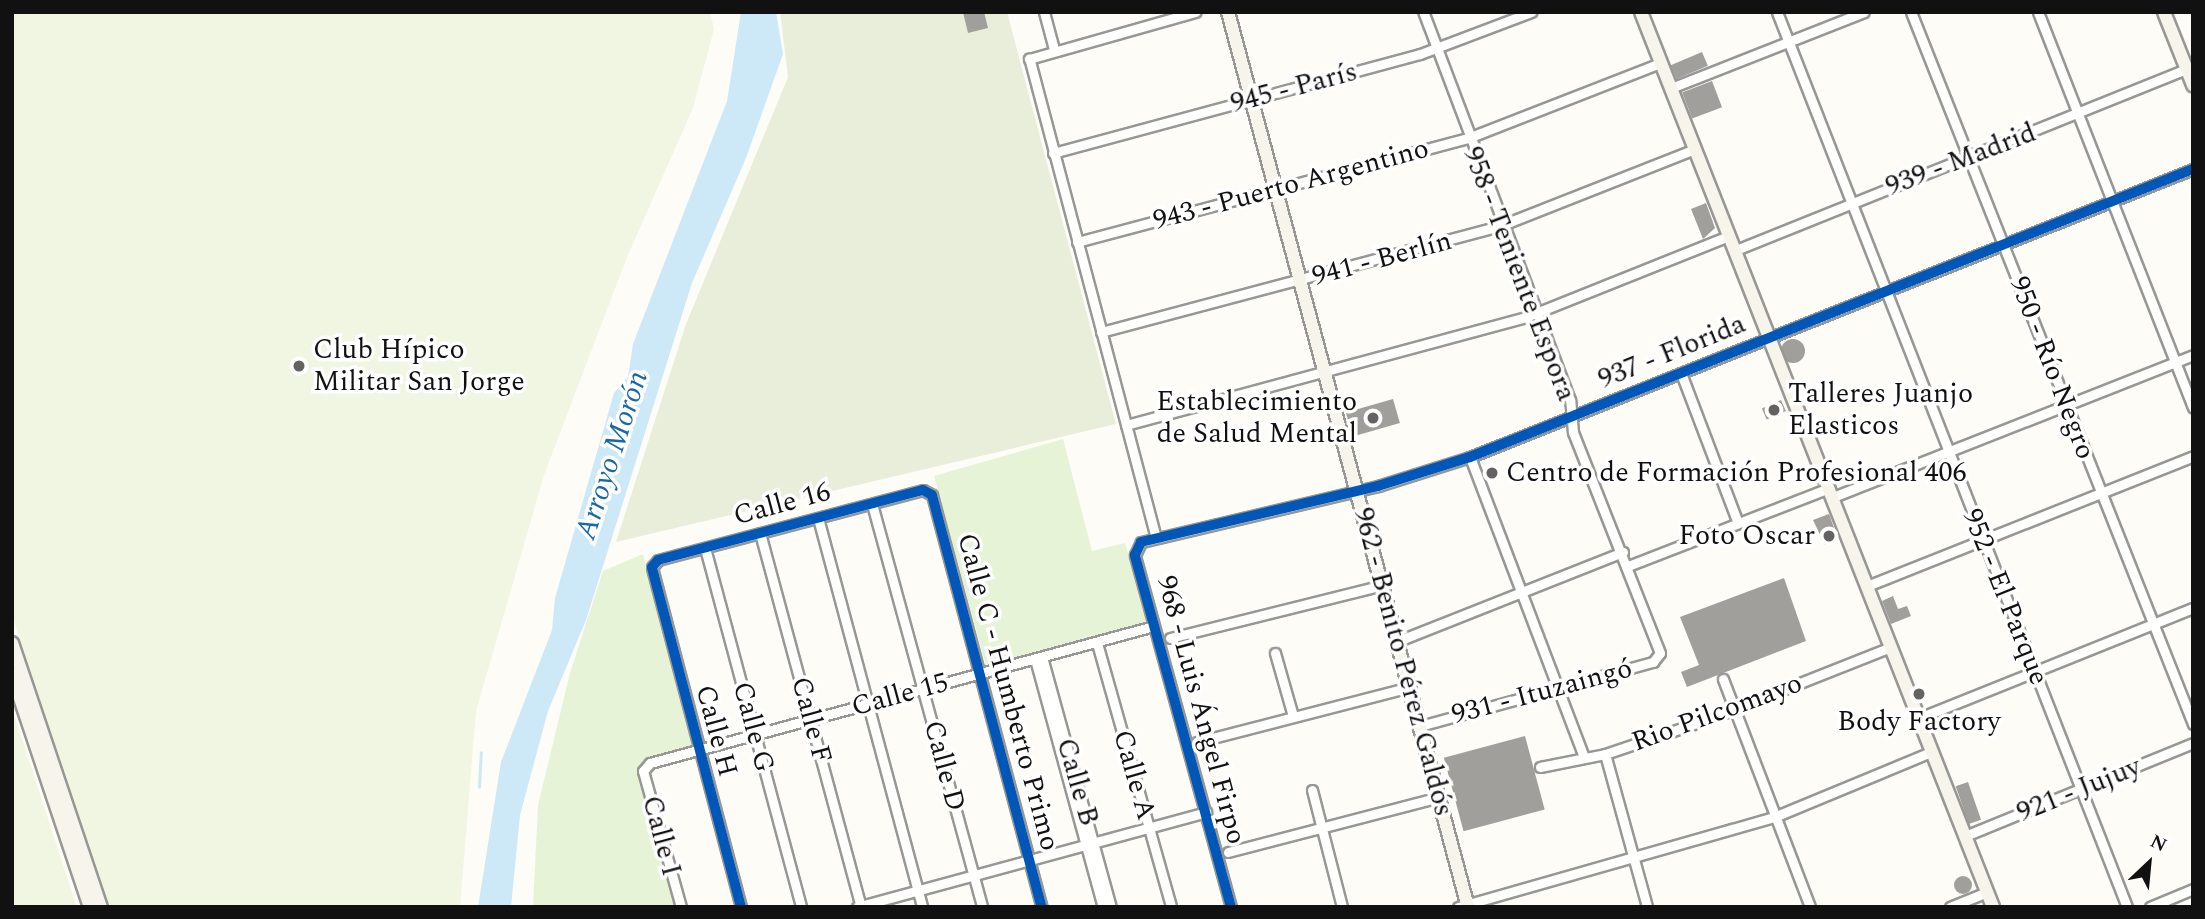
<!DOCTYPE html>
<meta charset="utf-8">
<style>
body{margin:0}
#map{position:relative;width:2205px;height:919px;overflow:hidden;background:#fdfcf7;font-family:Spectral,serif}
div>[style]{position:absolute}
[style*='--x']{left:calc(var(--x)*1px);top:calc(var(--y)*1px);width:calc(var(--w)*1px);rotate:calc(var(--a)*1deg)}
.green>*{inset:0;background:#e7f3d7}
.cemetery>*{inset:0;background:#e9eedb}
.pitch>*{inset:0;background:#f0f6e1}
.water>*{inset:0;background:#cde8f7}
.stream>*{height:2.5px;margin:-1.25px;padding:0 1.25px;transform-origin:1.25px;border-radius:1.25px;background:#cde8f7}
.building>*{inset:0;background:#a19f9c;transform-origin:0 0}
.round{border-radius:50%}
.roads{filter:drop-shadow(2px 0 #979795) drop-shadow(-2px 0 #979795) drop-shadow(0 2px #979795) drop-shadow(0 -2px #979795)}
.street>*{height:9px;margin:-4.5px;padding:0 4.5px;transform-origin:4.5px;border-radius:4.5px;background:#fffffe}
.secondary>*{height:12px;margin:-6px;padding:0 6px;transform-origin:6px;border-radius:6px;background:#f6f4eb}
.cycleway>*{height:10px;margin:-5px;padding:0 5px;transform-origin:5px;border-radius:5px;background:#0057b8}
.dots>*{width:19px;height:19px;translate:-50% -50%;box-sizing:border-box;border:4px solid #fff;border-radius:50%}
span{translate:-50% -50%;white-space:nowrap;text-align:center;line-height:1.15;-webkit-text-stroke:7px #fff;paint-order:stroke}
.street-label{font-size:28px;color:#111}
.poi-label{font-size:28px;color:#111}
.left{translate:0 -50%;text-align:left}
.right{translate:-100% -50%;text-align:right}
.water-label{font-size:30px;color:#1768a6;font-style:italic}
.frame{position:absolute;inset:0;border:14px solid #111;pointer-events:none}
.north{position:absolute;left:2114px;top:828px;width:70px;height:70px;-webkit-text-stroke:5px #fff;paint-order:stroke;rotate:26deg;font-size:19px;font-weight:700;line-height:28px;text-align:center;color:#111}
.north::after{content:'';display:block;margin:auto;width:24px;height:32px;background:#111;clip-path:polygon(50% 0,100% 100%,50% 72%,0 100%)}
</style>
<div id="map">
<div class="green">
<i style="clip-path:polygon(1063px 439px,1092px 551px,1125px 543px,1149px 624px,986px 666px,934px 476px)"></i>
<i style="clip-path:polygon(643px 554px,693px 748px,645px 761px,641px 770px,676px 907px,533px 907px,538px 805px,570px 673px,603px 571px)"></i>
</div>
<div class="cemetery">
<i style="clip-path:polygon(780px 12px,1007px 12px,1116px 424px,616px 542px,686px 324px,788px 77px)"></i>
</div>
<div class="pitch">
<i style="clip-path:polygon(12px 12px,710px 12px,714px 29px,693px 108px,627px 257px,544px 475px,476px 711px,460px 907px,109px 907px,12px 615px)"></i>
<i style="clip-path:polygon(12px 708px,64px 868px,77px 907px,12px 907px)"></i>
</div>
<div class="water">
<i style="clip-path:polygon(741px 12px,776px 12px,783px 54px,746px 158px,692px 283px,586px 620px,548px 711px,520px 815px,511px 907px,478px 907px,501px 762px,552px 630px,555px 598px,614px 393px,628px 377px,633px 344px,727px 101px)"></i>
</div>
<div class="stream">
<i style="--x:479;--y:787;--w:34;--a:-87"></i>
</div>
<div class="building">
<i style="clip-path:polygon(963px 12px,984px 12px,988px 28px,968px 33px)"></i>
<i style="left:1702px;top:52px;width:15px;height:34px;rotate:67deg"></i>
<i style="left:1712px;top:81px;width:28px;height:32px;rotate:69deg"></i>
<i style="clip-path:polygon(1706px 203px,1715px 228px,1703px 239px,1691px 209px)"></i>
<i class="round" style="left:1781px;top:339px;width:24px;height:24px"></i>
<i style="left:1393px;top:399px;width:25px;height:49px;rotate:74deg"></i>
<i style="left:1781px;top:400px;width:12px;height:21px;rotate:66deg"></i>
<i style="clip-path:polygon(1829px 514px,1838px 539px,1825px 545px,1813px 520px)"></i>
<i style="clip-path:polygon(1784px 578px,1806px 641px,1687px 687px,1681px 672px,1699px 665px,1680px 617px)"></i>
<i style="clip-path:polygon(1893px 596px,1898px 609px,1907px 606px,1911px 616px,1891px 624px,1882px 601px)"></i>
<i style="left:1525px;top:736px;width:76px;height:84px;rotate:75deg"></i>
<i style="left:1968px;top:782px;width:40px;height:13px;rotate:71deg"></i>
<i class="round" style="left:1954px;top:876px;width:18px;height:18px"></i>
</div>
<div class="roads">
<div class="street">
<i style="--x:1044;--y:12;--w:39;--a:75"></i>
<i style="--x:1777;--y:12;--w:961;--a:68.64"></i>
<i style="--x:1911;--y:12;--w:766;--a:68.39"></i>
<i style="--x:2038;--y:12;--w:425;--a:68.6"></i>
<i style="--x:1671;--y:88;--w:207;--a:-21.5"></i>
<i style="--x:1053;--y:153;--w:380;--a:-15.1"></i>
<i style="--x:1420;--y:54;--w:119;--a:-20.7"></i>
<i style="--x:1077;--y:242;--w:405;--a:-14.9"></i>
<i style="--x:1468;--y:138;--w:206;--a:-21.3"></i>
<i style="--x:1736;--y:250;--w:485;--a:-21.9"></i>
<i style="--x:1101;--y:332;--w:410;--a:-14.9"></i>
<i style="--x:1497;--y:227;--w:213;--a:-21.5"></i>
<i style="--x:1681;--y:373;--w:160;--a:69.2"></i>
<i style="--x:1126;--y:425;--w:414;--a:-15.1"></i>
<i style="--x:1526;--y:317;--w:219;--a:-21.8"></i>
<i style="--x:1470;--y:457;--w:318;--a:69.2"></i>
<i style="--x:1833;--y:497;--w:387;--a:-21.5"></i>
<i style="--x:872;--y:504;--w:418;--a:74.7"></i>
<i style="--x:818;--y:518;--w:403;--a:75"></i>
<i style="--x:760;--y:533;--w:387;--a:74.9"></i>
<i style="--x:1156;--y:538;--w:496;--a:-104.8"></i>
<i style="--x:1029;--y:59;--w:173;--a:-15.8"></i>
<i style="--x:705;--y:548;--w:372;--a:75"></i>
<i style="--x:1628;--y:566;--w:216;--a:-21.2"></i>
<i style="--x:1867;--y:586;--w:351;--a:-21.7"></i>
<i style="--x:1170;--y:638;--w:219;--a:-14"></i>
<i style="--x:1398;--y:641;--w:242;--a:-21.6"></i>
<i style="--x:1097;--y:643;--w:274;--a:74.3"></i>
<i style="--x:1275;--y:653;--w:66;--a:74.1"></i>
<i style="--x:1042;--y:657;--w:259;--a:74.6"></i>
<i style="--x:1035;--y:659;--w:257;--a:74.7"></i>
<i style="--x:1723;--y:679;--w:244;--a:69.1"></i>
<i style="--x:1919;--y:718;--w:295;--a:-21.9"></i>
<i style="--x:1420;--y:726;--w:242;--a:-15.4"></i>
<i style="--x:1653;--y:662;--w:11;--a:-52"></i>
<i style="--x:1660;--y:653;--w:238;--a:-111.5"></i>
<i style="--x:1573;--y:432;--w:32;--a:-95"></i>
<i style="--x:1570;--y:400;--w:415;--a:-110.7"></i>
<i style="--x:1197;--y:742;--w:219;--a:-14.5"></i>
<i style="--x:1605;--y:754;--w:159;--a:74.6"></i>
<i style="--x:1540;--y:767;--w:66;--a:-11.3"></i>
<i style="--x:1605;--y:754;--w:115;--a:-18.7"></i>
<i style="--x:1714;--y:717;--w:190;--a:-21.6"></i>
<i style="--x:1312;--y:790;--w:121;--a:75.6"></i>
<i style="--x:1965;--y:836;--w:246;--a:-22.2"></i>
<i style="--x:1228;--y:852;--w:218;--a:-14.6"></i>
<i style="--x:681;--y:907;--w:141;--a:-105.6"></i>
<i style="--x:643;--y:771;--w:11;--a:-49"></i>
<i style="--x:650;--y:763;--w:522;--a:-15.21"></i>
<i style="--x:741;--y:907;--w:351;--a:-104.7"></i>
<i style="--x:652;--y:567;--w:9;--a:-49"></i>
<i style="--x:658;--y:560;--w:274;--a:-14.8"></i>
<i style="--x:923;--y:490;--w:10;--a:29"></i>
<i style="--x:932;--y:495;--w:426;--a:75.1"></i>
<i style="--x:857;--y:907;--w:362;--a:-15.2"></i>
<i style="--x:1231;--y:907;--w:365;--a:-105.3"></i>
<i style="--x:1135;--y:555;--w:14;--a:-65"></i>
<i style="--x:1141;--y:542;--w:244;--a:-13.3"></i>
<i style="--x:1378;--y:486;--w:96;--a:-17.5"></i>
<i style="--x:1470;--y:457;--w:778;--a:-21.72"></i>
<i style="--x:1458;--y:907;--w:329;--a:-15.9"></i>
<i style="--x:1774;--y:817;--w:170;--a:-22.5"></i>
<i style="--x:1950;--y:907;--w:40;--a:-22"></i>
<i style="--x:2150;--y:907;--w:47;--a:-22.7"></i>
</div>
<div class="secondary">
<i style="--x:1228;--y:12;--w:927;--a:74.99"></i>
<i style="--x:1641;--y:12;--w:962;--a:68.53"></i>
<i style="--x:2164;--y:12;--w:79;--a:68.3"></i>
<i style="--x:12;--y:643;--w:279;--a:71.4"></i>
<i style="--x:12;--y:674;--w:246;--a:71.5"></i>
</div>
</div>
<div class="cycleway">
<i style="--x:741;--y:907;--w:351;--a:-104.7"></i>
<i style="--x:652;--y:567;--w:9;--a:-49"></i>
<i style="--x:658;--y:560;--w:274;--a:-14.8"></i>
<i style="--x:923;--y:490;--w:10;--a:29"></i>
<i style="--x:932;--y:495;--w:426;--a:75.1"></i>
<i style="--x:1231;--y:907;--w:365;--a:-105.3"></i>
<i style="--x:1135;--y:555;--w:14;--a:-65"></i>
<i style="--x:1141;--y:542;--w:244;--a:-13.3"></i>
<i style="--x:1378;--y:486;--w:96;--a:-17.5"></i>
<i style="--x:1470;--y:457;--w:778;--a:-21.72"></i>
</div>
<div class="dots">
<i style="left:299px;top:366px;background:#646362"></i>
<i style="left:1774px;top:410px;background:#646362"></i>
<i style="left:1373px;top:418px;background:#646362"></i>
<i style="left:1492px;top:473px;background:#646362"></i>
<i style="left:1829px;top:536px;background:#646362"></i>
<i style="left:1919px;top:694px;background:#646362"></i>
</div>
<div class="street-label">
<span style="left:1294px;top:88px;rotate:-15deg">945 - París</span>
<span style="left:1961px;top:160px;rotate:-21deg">939 - Madrid</span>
<span style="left:1291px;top:185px;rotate:-15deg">943 - Puerto Argentino</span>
<span style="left:1382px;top:259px;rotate:-15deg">941 - Berlín</span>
<span style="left:1519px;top:274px;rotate:69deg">958 - Teniente Espora</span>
<span style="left:1672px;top:352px;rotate:-22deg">937 - Florida</span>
<span style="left:2052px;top:368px;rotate:69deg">950 - Río Negro</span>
<span style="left:782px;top:504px;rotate:-15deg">Calle 16</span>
<span style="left:2005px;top:597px;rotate:68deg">952 - El Parque</span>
<span style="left:1403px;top:662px;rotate:75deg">962 - Benito Pérez Galdós</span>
<span style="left:1008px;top:692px;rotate:75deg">Calle C - Humberto Primo</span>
<span style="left:1542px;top:692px;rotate:-15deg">931 - Ituzaingó</span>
<span style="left:900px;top:695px;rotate:-15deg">Calle 15</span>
<span style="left:1201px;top:710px;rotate:75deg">968 - Luis Ángel Firpo</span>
<span style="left:1717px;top:713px;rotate:-20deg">Rio Pilcomayo</span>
<span style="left:811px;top:720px;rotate:75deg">Calle F</span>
<span style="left:753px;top:727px;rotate:75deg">Calle G</span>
<span style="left:716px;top:731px;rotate:75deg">Calle H</span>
<span style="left:944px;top:766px;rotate:75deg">Calle D</span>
<span style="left:1134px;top:775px;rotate:74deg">Calle A</span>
<span style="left:1077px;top:782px;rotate:74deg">Calle B</span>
<span style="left:2079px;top:790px;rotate:-22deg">921 - Jujuy</span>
<span style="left:661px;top:836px;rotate:75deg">Calle I</span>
</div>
<div class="poi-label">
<span class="left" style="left:313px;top:366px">Club Hípico<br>Militar San Jorge</span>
<span class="left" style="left:1788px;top:410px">Talleres Juanjo<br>Elasticos</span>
<span class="right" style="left:1357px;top:418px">Establecimiento<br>de Salud Mental</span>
<span class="left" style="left:1506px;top:473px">Centro de Formación Profesional 406</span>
<span class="right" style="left:1815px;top:536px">Foto Oscar</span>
<span style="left:1919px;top:722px">Body Factory</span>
</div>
<div class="water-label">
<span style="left:612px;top:455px;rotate:-72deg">Arroyo Morón</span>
</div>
<div class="frame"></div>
<div class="north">N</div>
</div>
